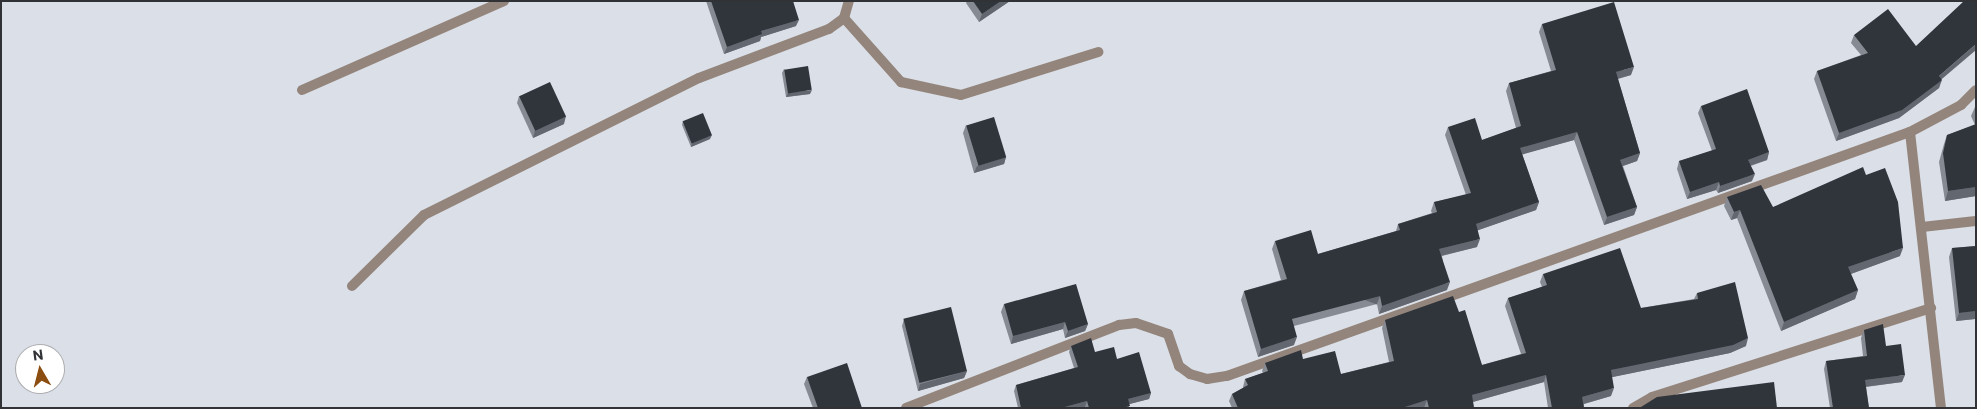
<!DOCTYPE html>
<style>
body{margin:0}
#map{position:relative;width:1977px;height:409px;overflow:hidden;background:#dbdfe8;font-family:Commissioner,sans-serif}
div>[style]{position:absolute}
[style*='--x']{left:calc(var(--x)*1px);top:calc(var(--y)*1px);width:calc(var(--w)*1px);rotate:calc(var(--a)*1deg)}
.lane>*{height:10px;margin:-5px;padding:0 5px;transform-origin:5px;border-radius:5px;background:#93857b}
.street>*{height:10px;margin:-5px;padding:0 5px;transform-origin:5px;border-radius:5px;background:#93857b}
.wall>*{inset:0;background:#868a92}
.shaded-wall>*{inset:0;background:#63676f;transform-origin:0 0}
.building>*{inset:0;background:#30343b;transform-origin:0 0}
span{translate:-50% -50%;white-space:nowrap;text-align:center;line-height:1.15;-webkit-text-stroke:5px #fff;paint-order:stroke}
.frame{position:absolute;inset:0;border:2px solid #313236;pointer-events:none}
.north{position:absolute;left:15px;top:344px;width:50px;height:50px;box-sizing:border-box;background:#fff;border:1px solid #adadaf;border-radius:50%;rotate:352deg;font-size:14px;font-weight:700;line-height:20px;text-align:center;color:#313236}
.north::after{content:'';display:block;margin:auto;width:18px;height:22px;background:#8b4d10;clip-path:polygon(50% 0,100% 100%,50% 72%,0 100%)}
</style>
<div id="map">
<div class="lane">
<i style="--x:844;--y:18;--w:86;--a:48.3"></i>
<i style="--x:901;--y:82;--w:61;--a:12.2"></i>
<i style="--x:961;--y:95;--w:144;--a:-17.4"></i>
</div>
<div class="street">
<i style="--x:302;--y:90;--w:221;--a:-23.8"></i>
<i style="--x:1910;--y:132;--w:278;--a:83.6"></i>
<i style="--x:1922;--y:227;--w:54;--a:-6.3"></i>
<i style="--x:352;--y:286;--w:101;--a:-44.6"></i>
<i style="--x:424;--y:215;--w:307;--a:-26.5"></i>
<i style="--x:699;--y:78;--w:139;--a:-20.7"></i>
<i style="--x:829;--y:29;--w:19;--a:-36"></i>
<i style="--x:844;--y:18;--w:18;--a:-74"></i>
<i style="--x:906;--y:408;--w:229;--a:-21.3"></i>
<i style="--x:1119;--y:325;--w:17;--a:-7"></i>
<i style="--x:1136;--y:323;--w:34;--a:19"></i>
<i style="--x:1168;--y:334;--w:34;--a:71"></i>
<i style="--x:1179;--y:366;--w:14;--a:36"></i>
<i style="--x:1190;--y:374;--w:18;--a:16"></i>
<i style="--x:1207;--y:379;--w:20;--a:-9"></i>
<i style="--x:1227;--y:376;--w:725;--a:-19.66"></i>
<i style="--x:1910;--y:132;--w:58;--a:-27.9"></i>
<i style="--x:1961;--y:105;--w:21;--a:-45"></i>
<i style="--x:1633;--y:408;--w:22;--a:-30"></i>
<i style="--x:1652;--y:397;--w:293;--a:-17.7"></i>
</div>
<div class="wall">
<i style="clip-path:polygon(706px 1px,793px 1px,796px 26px,761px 37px,760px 41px,724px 54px)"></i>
<i style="clip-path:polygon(967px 1px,1010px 1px,979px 22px,966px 3px)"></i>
<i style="clip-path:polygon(1542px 24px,1631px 75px,1618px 79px,1640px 153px,1637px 161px,1623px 166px,1637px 207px,1634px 215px,1604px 225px,1574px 140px,1522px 154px,1539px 202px,1536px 210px,1478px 230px,1477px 247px,1442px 256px,1447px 290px,1379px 314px,1377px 304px,1294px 326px,1294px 345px,1258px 357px,1241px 300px,1244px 291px,1281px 280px,1272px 249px,1275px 241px,1318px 254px,1396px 231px,1398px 224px,1432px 213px,1431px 211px,1434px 202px,1466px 195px,1445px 135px,1448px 127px,1482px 140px,1516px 128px,1506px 91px,1509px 83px,1551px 71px,1539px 32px)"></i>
<i style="clip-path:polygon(1854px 35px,1941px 79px,1939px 88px,1899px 118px,1836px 141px,1814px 79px,1817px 71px,1861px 55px,1851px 43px)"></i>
<i style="clip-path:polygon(784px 69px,810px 94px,786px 97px,782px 73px)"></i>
<i style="clip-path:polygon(519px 96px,564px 124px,533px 138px,517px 103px)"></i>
<i style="clip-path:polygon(1701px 106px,1769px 152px,1767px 160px,1751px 166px,1752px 181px,1718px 193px,1716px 190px,1687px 199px,1677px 169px,1679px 161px,1712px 151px,1698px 113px)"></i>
<i style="clip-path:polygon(1975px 107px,1976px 107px,1976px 196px,1945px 201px,1939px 162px,1944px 144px,1947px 135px,1975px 125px,1971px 116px)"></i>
<i style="clip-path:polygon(683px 121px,710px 139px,691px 147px,682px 125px)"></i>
<i style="clip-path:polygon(966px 125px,1006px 157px,1004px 164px,974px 173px,963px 133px)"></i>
<i style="clip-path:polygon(1727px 197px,1773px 207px,1900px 256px,1851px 274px,1858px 290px,1855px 299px,1781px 331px,1737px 218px,1731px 220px,1724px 206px)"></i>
<i style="clip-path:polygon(1976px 246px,1976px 335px,1975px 319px,1956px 321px,1949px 257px,1952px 248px)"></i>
<i style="clip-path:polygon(1543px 274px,1641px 308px,1694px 299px,1697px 293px,1746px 346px,1730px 353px,1612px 377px,1611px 396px,1584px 404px,1584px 408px,1548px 408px,1544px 382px,1473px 402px,1474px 408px,1232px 408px,1229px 401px,1232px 394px,1243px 388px,1243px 387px,1245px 379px,1263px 373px,1262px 371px,1265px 363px,1303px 359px,1341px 374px,1389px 362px,1382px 328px,1385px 320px,1459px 312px,1482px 365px,1521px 354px,1505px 306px,1508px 298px,1542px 287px,1540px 282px)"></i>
<i style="clip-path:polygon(1004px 304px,1088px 324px,1085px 331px,1065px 338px,1063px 329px,1011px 344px,1001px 312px)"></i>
<i style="clip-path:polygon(904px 319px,967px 371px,964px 378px,918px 391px,902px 326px)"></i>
<i style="clip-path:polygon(1864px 330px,1886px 346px,1902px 382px,1866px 387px,1869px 408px,1830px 408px,1824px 369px,1826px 361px,1863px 356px,1861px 338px)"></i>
<i style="clip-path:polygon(1071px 346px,1117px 359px,1151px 393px,1149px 399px,1129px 404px,1129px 408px,1085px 408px,1085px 407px,1081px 408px,1018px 408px,1014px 391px,1016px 385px,1074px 368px,1069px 352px)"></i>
<i style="clip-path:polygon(807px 377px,862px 408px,813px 408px,804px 384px)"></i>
</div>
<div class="shaded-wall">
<i style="clip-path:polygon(1001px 1px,1010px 1px,979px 22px,982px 14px)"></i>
<i style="clip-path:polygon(799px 20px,796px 26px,761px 37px,760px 41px,724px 54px,727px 47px,761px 31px)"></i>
<i style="clip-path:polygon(1976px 44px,1976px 50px,1936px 84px,1939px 76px)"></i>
<i style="clip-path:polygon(1634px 67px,1631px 75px,1613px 80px,1616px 72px)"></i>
<i style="clip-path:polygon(1942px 80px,1939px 88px,1899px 118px,1836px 141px,1839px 133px)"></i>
<i style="clip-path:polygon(812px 90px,810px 94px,786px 97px,788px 93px)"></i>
<i style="clip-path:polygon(566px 116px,564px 124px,533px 138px,535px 130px)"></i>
<i style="clip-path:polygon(1577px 132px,1574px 140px,1517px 156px,1520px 148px)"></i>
<i style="clip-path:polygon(712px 135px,710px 139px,691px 147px,692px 143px)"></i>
<i style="clip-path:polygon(1769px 152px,1767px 160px,1745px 167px,1748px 160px)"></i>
<i style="clip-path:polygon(1640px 153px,1637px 161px,1617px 168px,1620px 160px)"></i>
<i style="clip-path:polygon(1006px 157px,1004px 164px,974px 173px,977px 166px)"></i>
<i style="clip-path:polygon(1755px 174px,1752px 181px,1718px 193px,1720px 186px)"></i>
<i style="clip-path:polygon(1719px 182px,1716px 190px,1687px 199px,1690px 192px)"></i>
<i style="clip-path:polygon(1976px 187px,1976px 196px,1945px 201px,1948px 191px)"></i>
<i style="clip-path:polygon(1539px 202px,1536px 210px,1473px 232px,1476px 224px)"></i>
<i style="clip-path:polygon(1637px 207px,1634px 215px,1604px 225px,1607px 217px)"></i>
<i style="clip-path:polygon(1740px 210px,1737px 218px,1731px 220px,1734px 212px)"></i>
<i style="clip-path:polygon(1480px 239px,1477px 247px,1436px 257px,1439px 249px)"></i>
<i style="clip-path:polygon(1903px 248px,1900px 256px,1845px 276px,1848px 267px)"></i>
<i style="clip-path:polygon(1450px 282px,1447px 290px,1379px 314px,1382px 306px)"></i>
<i style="clip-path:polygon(1858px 290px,1855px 299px,1781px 331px,1784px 322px)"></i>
<i style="left:1380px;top:296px;width:9px;height:91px;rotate:111deg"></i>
<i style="clip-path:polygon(1976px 311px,1976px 316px,1975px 319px,1956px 321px,1959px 313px)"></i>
<i style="clip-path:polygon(1065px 322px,1063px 329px,1011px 344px,1013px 336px)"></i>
<i style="clip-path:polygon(1088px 324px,1085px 331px,1065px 338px,1068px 331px)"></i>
<i style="clip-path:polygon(1297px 337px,1294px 345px,1258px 357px,1261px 349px)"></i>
<i style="clip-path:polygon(1748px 338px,1746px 346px,1730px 353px,1608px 378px,1611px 370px)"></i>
<i style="clip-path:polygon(967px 371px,964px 378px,918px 391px,920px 384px)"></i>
<i style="clip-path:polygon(1546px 375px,1544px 382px,1469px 403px,1472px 395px)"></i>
<i style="clip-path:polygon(1905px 375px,1902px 382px,1863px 387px,1865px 380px)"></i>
<i style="clip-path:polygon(1614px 388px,1611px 396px,1580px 405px,1582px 397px)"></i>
<i style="clip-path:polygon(1151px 393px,1149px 399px,1126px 405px,1128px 399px)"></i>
<i style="clip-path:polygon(1427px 400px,1424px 408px,1402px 408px)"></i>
<i style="clip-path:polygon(1087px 401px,1085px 407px,1081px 408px,1061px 408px)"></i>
</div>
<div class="building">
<i style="clip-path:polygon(711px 1px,793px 1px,799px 20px,761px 31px,762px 34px,727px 47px)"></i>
<i style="clip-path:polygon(973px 1px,1001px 1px,982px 14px)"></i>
<i style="clip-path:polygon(1964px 1px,1976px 1px,1976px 44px,1939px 76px,1942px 80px,1902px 110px,1839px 133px,1817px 71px,1868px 53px,1854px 35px,1888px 9px,1916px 46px)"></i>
<i style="clip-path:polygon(1614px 2px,1634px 67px,1616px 72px,1640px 153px,1620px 160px,1637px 207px,1607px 217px,1577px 132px,1520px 148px,1539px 202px,1476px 224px,1480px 239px,1439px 249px,1450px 282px,1382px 306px,1380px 296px,1292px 319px,1297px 337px,1261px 349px,1244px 291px,1287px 279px,1275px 241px,1311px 230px,1318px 254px,1400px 230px,1398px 224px,1437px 212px,1434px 202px,1471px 193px,1448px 127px,1475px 118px,1482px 140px,1521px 126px,1509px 83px,1556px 70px,1542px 24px)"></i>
<i style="left:808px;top:66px;width:24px;height:24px;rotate:81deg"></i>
<i style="left:550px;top:82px;width:38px;height:34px;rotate:65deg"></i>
<i style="clip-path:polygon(1747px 89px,1769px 152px,1748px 160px,1755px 174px,1720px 186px,1719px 182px,1690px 192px,1679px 161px,1716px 149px,1701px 106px)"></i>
<i style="left:703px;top:113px;width:24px;height:22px;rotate:68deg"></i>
<i style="left:994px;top:117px;width:42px;height:29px;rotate:73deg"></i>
<i style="clip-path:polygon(1976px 124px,1976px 187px,1948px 191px,1943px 153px,1947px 135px)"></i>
<i style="clip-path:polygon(1863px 167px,1866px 175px,1885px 168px,1898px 202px,1903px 248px,1848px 267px,1858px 290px,1784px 322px,1740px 210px,1734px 212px,1727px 197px,1761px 185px,1773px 207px)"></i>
<i style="clip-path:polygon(1976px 246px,1976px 311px,1959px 313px,1952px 248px)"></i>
<i style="clip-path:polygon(1620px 248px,1641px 308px,1698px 299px,1697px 293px,1735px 282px,1748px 338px,1733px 345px,1611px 370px,1614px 388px,1582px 397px,1584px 408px,1552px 408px,1546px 375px,1472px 395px,1474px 408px,1429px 408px,1427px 400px,1402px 408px,1238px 408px,1232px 394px,1248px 385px,1245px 379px,1268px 371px,1265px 363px,1301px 350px,1303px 359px,1335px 351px,1341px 374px,1394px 361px,1385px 320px,1453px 296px,1459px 312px,1465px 310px,1482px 365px,1526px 353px,1508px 298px,1547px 285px,1543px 274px)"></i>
<i style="clip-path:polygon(1076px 284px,1088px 324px,1068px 331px,1065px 322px,1013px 336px,1004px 304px)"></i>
<i style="left:951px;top:307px;width:66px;height:49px;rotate:76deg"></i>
<i style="clip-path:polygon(1883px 324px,1886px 346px,1901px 344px,1905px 375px,1865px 380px,1869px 408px,1833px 408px,1826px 361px,1867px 356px,1864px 330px)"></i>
<i style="clip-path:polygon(1091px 338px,1095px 352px,1114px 347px,1117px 359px,1139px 352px,1151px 393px,1128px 399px,1130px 406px,1122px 408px,1089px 408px,1087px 401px,1061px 408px,1021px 408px,1016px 385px,1078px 367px,1071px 346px)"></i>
<i style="clip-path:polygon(847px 363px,862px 408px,818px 408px,807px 377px)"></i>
<i style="clip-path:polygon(1774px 382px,1777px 408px,1641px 408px,1641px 407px,1657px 397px)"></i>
</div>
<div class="frame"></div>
<div class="north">N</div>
</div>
